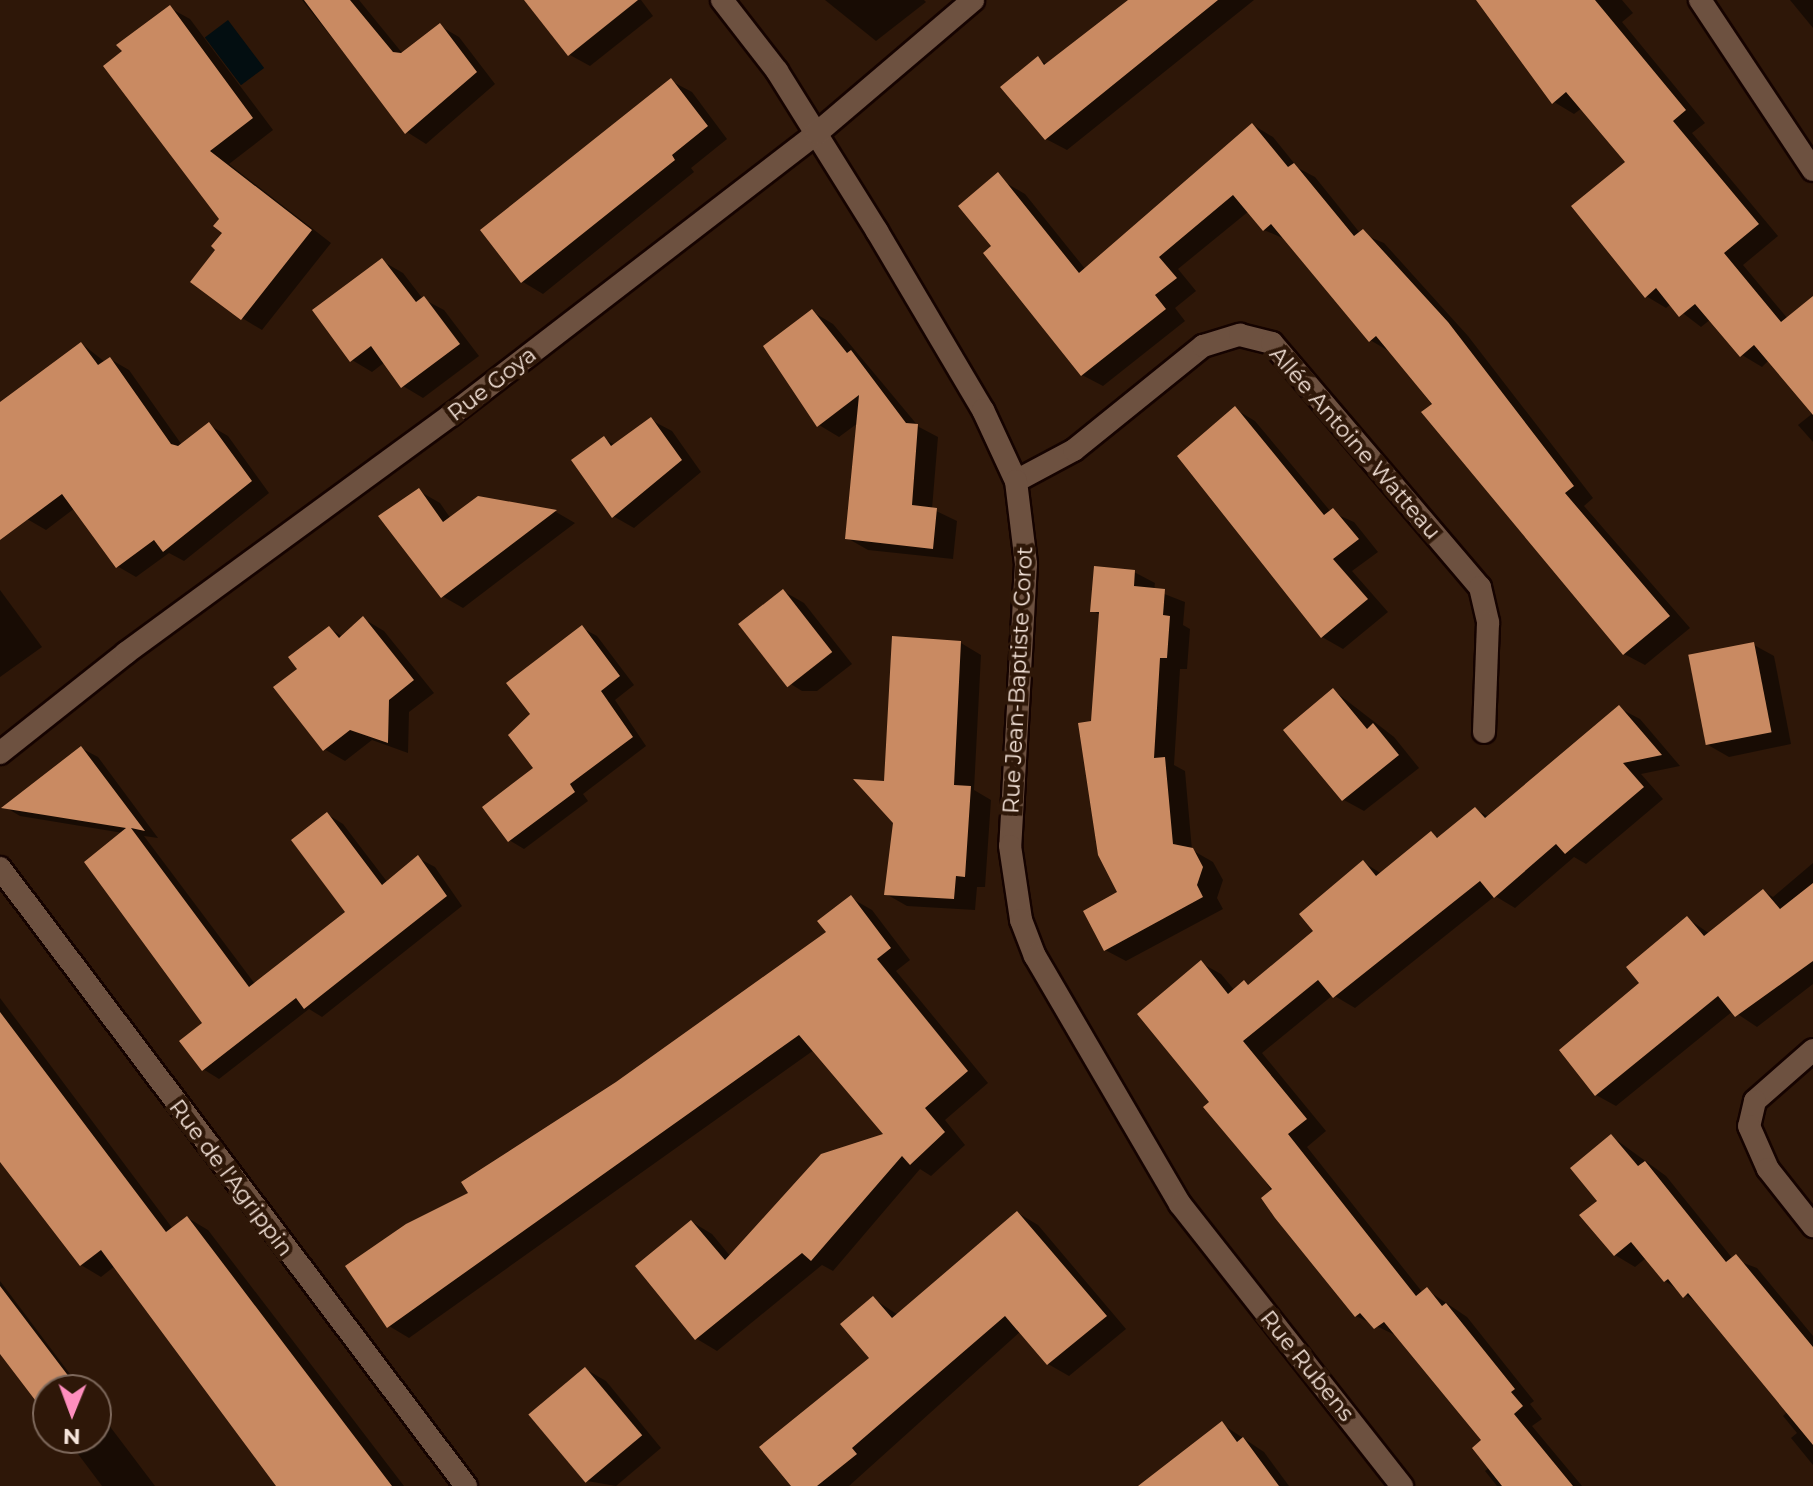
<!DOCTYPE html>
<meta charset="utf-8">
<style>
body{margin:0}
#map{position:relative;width:1813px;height:1486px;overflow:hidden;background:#2e1708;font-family:Montserrat,sans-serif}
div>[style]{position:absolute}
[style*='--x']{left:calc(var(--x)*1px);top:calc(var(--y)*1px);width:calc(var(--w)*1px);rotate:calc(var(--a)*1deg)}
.water>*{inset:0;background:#030e11;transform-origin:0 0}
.shadow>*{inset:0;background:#0007}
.building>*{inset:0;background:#c98a62;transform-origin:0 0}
.roads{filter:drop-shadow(2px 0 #150300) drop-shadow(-2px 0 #150300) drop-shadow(0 2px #150300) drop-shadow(0 -2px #150300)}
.pedestrian>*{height:22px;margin:-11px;padding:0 11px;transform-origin:11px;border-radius:11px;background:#6d5140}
.minor>*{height:22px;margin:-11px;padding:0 11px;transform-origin:11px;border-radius:11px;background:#6d5140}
span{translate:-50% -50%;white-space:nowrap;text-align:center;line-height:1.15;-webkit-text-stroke:8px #2e1708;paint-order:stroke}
.street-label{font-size:22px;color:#f5e4da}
.north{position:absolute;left:32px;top:1374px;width:80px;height:80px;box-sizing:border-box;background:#2e1708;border:2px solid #7e695c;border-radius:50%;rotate:181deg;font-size:22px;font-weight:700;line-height:32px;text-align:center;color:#f5e4da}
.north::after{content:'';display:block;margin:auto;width:28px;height:36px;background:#fe8ebe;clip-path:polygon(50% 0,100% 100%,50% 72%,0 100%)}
</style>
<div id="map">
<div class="water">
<i style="left:228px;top:20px;width:60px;height:29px;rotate:53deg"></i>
</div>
<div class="shadow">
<i style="clip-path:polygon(302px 0,359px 0,403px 54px,440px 26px,459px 37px,495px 84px,426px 144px,407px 132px)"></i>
<i style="clip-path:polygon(527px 0,641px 0,653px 16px,590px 66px,570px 55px)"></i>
<i style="clip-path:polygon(825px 0,924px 0,926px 2px,876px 41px)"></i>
<i style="clip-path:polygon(1134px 0,1254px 0,1067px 150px,1046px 139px,1038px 59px,1048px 65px)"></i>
<i style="clip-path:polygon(1478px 0,1622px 0,1633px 13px,1622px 22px,1705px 123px,1692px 133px,1778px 236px,1743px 265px,1788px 319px,1813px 298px,1813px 412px,1769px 360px,1762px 367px,1742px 355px,1711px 319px,1701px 327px,1671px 304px,1666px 308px,1646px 296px,1628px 162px,1582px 108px,1574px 114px,1554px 102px)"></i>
<i style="clip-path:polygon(1790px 0,1813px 0,1813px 28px)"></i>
<i style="clip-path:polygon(170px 8px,190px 19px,273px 130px,229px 164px,331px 243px,262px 330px,242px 318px,218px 250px,224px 233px)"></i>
<i style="clip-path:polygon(671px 81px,692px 92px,727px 139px,691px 168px,694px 172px,543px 294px,523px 282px,482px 230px)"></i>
<i style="clip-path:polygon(1253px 125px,1273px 137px,1298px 168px,1315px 177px,1360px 233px,1384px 243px,1468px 336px,1593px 498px,1584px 506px,1690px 628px,1645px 665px,1624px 654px,1392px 353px,1370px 340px,1287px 240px,1264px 230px,1249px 211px,1178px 269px,1196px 291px,1175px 308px,1185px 321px,1103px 386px,1082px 375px,993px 247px,1004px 182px,1025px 194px,1086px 270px)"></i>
<i style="clip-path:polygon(382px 261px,403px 273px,423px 299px,444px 310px,479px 356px,423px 398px,403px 386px,385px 362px,372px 372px,352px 360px)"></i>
<i style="clip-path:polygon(813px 312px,833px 324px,919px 427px,938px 437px,932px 509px,957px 521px,953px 559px,868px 550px,847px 538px,858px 423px,839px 437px,819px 425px)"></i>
<i style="clip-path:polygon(82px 344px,105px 362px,110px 359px,129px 370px,182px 445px,209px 425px,228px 436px,269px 493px,184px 561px,169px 553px,136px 577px,117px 566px,75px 508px,46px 530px,27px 519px,0 484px,0 430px)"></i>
<i style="clip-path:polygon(1235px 409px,1255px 421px,1331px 512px,1354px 522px,1378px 552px,1352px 571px,1388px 612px,1343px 649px,1322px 637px)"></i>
<i style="clip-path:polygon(1813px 413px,1813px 442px,1798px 425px)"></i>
<i style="clip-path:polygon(651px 420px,672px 431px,701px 472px,634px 528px,613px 516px,604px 439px,615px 445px)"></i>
<i style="clip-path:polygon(419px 491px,440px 503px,451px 519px,478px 498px,556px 512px,575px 523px,463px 608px,442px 596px)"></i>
<i style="clip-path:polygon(1134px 572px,1155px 583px,1154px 590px,1185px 602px,1183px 625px,1190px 629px,1187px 669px,1180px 669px,1174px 765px,1185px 771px,1192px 850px,1213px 862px,1223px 880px,1217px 898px,1223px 909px,1126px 961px,1105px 950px,1120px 893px,1093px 723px,1100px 615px,1092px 610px)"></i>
<i style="clip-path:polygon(0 590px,42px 647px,0 677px)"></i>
<i style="clip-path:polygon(783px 591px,804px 603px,852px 664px,817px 691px,802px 691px,781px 678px)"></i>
<i style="clip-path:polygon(364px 619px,384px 631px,434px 693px,409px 712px,408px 753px,372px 740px,345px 761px,324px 749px,300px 669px,329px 628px,343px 637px)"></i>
<i style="clip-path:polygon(582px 628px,597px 636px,634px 685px,615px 700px,646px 746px,583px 794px,588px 801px,524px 849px,509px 840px)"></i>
<i style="clip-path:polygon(961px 643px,981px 655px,974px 790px,991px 800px,985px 887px,977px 887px,975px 910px,907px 906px,886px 894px,895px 823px,886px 783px)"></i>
<i style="clip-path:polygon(1754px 645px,1774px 656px,1791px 744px,1729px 757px,1708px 745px)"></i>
<i style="clip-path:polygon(1333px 690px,1394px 737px,1419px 768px,1364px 811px,1344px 800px)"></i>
<i style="clip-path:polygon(1619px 708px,1640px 719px,1680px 766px,1641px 774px,1663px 799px,1586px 864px,1574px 857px,1515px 908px,1495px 896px,1355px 1008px,1333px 995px,1262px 1053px,1326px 1131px,1307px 1147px,1423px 1293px,1427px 1290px,1467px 1317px,1534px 1401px,1530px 1404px,1542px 1419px,1532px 1426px,1582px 1486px,1497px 1486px,1485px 1471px,1490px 1467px,1484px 1440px,1399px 1337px,1356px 1316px,1212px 1102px,1201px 963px,1221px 974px,1235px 991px,1245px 983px,1250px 986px,1316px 931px,1363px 862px,1382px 874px,1431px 834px,1439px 838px,1475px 809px,1489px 817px)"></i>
<i style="clip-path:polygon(81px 748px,98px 757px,158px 838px,144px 836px,255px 984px,347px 912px,327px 814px,343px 824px,388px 883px,418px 858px,435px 867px,462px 906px,322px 1017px,309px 1009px,219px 1079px,203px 1069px,205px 1023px,123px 833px,20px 816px,5px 807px)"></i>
<i style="clip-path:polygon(1813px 863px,1813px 984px,1757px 1027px,1733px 1011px,1616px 1106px,1596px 1095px,1642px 983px,1687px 918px,1710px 934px,1763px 891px,1773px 897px)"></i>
<i style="clip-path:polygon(851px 898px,872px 910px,910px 960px,896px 971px,988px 1083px,945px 1120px,965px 1145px,931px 1176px,920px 1169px,833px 1271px,822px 1265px,717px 1351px,697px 1339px,637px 1266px,692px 1222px,712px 1234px,731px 1257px,886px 1135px,814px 1050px,409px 1338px,389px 1326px,471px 1194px,829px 933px)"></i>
<i style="clip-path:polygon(0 998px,173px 1229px,188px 1218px,208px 1230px,404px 1486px,279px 1486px,115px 1266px,101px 1277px,81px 1265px,0 1154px)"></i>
<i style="clip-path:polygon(1611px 1136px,1666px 1176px,1733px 1259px,1757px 1268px,1813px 1336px,1813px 1465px,1791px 1438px,1797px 1433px,1783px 1416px,1788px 1411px,1702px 1306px,1665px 1281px,1646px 1258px,1635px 1267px,1615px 1255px,1600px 1201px)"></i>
<i style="clip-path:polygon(1018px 1213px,1038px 1225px,1126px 1329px,1069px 1376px,1048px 1364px,1021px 1331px,849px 1486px,794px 1486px,872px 1359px,874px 1299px,898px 1315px)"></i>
<i style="clip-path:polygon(0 1281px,82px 1390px,48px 1390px,48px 1415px,0 1351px)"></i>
<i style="clip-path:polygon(585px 1369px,606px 1381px,661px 1448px,616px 1486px,587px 1481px)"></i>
<i style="clip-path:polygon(96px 1408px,155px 1486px,102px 1486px,66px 1438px,96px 1438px)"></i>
<i style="clip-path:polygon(1222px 1424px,1264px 1452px,1289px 1486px,1142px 1486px)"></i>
</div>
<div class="building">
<i style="clip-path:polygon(304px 0,350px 0,393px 52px,401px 53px,440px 23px,477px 72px,405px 134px)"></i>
<i style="clip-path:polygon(524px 0,638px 0,568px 56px)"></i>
<i style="clip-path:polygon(1128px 0,1218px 0,1045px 140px,1000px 87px,1038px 56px,1044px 65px)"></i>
<i style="clip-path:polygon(1476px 0,1595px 0,1686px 110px,1673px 121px,1759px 224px,1724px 253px,1781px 322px,1813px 296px,1813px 415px,1754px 345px,1740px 357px,1695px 304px,1679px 317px,1656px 288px,1645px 298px,1571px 206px,1625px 162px,1566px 92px,1552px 104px)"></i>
<i style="clip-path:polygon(170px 5px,253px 118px,210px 151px,312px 230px,241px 320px,190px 282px,215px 250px,211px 246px,222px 233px,213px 226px,219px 219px,103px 66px,122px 51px,116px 45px)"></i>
<i style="clip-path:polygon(671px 78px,708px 126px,672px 155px,675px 160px,521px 283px,480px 230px)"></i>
<i style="clip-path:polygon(1252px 123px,1288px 167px,1294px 163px,1354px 236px,1363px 229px,1448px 322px,1574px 486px,1565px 493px,1670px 616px,1623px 655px,1421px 412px,1432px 404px,1376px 336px,1369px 342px,1271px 224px,1263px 231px,1233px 195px,1159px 257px,1177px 278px,1155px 295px,1166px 309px,1081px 376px,983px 253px,991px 246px,958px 206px,998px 172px,1079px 273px)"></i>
<i style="clip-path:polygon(382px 258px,416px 302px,424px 296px,460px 344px,401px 388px,371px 346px,350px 362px,312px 310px)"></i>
<i style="clip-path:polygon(812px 309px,847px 353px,851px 350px,906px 423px,918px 424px,912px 505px,937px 508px,933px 549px,845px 539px,859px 395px,817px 427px,763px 346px)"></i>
<i style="clip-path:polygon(81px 342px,98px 365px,110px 357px,171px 444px,178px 446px,209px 422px,252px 481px,163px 552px,154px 540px,116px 568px,62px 494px,0 540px,0 402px)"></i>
<i style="clip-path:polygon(1235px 406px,1324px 515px,1333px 508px,1359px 539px,1333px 559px,1368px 599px,1321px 638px,1177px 456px)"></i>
<i style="clip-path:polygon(651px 417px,682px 460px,612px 518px,571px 460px,604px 436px,611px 446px)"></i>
<i style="clip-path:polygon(419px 488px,443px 522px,478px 496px,557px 510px,441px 598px,378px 516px)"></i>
<i style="clip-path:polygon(1094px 566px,1135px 570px,1134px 586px,1165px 589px,1163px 615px,1170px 616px,1167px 658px,1160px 658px,1154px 758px,1165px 757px,1173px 844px,1193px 848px,1203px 867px,1197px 885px,1203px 897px,1104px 951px,1083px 911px,1117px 892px,1098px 855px,1078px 723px,1091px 721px,1099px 612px,1090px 612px)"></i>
<i style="left:783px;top:589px;width:80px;height:57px;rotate:52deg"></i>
<i style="clip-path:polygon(363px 616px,414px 680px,389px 700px,388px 743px,350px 730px,323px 751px,273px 687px,297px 669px,288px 657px,329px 626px,339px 638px)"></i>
<i style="clip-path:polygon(582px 625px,620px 676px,601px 691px,633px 737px,570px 784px,575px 792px,508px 842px,482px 807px,533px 768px,508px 735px,530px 714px,506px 683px)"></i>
<i style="clip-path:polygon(892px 636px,961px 641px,954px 785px,971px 786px,965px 877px,956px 876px,954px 899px,884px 895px,893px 823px,853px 779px,884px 781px)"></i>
<i style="left:1754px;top:642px;width:92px;height:67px;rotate:79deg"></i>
<i style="clip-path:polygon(1333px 688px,1367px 729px,1373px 723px,1399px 755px,1342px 801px,1283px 730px)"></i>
<i style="clip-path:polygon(1619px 705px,1662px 755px,1623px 763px,1644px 787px,1565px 854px,1556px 844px,1494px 898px,1480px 881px,1333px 998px,1318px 980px,1243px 1041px,1307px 1119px,1288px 1134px,1416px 1296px,1427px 1287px,1442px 1306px,1446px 1303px,1515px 1389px,1511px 1392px,1523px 1406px,1514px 1414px,1573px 1486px,1502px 1486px,1472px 1448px,1481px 1440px,1384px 1322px,1374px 1329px,1360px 1313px,1355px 1317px,1275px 1218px,1261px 1198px,1272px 1189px,1203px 1107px,1209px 1102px,1137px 1014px,1201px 960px,1228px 994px,1244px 980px,1248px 985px,1313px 931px,1299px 914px,1363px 860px,1376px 876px,1431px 831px,1437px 838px,1475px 807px,1485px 818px)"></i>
<i style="clip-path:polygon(81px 746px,145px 831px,131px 828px,249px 987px,345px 912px,291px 840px,327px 812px,382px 885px,418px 855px,447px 896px,304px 1009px,296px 998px,202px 1071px,179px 1041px,202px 1023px,84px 862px,126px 828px,1px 808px)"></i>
<i style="clip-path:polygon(1813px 883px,1813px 961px,1735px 1017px,1718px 996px,1595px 1096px,1559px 1050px,1639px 983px,1626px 967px,1687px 916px,1704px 936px,1763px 889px,1780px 909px)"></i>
<i style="clip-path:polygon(851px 895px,891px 948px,877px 959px,968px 1071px,925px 1108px,945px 1132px,910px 1165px,902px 1156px,811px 1261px,802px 1253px,695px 1340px,635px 1266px,691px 1220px,725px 1260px,821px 1154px,883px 1134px,799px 1035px,387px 1328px,345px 1266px,406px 1224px,468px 1193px,461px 1182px,616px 1082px,826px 932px,817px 921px)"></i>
<i style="clip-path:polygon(0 1012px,166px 1232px,187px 1216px,392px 1486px,276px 1486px,101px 1250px,80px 1266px,0 1162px)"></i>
<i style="clip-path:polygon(1611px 1134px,1638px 1166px,1645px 1161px,1726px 1262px,1736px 1254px,1813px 1347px,1813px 1445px,1688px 1293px,1683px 1298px,1668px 1279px,1664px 1282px,1631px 1242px,1614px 1256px,1579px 1215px,1597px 1201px,1570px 1168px)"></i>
<i style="clip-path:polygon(1017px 1211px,1107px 1316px,1047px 1365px,1005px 1316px,852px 1448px,857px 1454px,817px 1486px,791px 1486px,759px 1447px,869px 1358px,840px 1324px,873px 1296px,892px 1318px)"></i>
<i style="clip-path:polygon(0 1286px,79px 1390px,48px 1390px,48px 1417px,0 1354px)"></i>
<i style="left:585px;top:1367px;width:89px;height:74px;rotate:50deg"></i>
<i style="clip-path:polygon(96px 1413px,108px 1429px,96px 1438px)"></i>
<i style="clip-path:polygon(1222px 1421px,1237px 1442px,1243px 1437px,1279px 1486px,1138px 1486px)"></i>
<i style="clip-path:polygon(64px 1438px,96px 1438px,75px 1453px)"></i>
</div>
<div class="roads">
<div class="pedestrian">
<i style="--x:1016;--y:481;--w:66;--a:-28.1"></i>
<i style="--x:1074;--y:450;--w:166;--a:-38.9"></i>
<i style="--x:1203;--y:346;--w:39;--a:-17"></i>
<i style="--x:1240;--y:335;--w:33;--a:14"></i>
<i style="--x:1272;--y:343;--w:321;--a:49.6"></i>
<i style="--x:1480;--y:587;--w:37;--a:77"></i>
<i style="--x:1488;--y:623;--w:109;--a:92.1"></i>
</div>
<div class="minor">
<i style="--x:722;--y:0;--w:90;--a:52.2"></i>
<i style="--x:777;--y:71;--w:189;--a:58"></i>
<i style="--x:877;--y:231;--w:208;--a:59.4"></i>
<i style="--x:983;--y:410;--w:78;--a:65.1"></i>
<i style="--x:1016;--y:481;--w:84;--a:83.1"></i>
<i style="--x:1026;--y:564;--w:282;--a:93.2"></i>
<i style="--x:1010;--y:846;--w:75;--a:81.5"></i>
<i style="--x:1021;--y:920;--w:39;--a:69"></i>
<i style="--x:1035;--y:956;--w:287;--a:59.7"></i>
<i style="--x:1180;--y:1204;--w:359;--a:51.8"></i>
<i style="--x:1700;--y:0;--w:204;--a:56.4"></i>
<i style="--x:0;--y:753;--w:161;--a:-38.4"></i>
<i style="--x:126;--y:653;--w:403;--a:-36.2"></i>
<i style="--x:451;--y:415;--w:462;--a:-37.6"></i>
<i style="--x:817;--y:133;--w:205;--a:-40.4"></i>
<i style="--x:0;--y:868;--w:774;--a:52.98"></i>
<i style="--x:1813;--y:1050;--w:77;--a:138.7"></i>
<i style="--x:1755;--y:1101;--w:26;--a:103"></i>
<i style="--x:1749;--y:1126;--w:47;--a:66.2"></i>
<i style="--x:1768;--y:1169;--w:73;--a:51.7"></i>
</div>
</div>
<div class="street-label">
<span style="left:492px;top:384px;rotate:-38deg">Rue Goya</span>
<span style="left:1355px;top:443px;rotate:49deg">Allée Antoine Watteau</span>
<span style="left:1018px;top:680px;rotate:-87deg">Rue Jean-Baptiste Corot</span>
<span style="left:231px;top:1178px;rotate:53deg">Rue de l'Agrippin</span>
<span style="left:1307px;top:1366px;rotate:51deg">Rue Rubens</span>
</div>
<div class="north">N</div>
</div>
